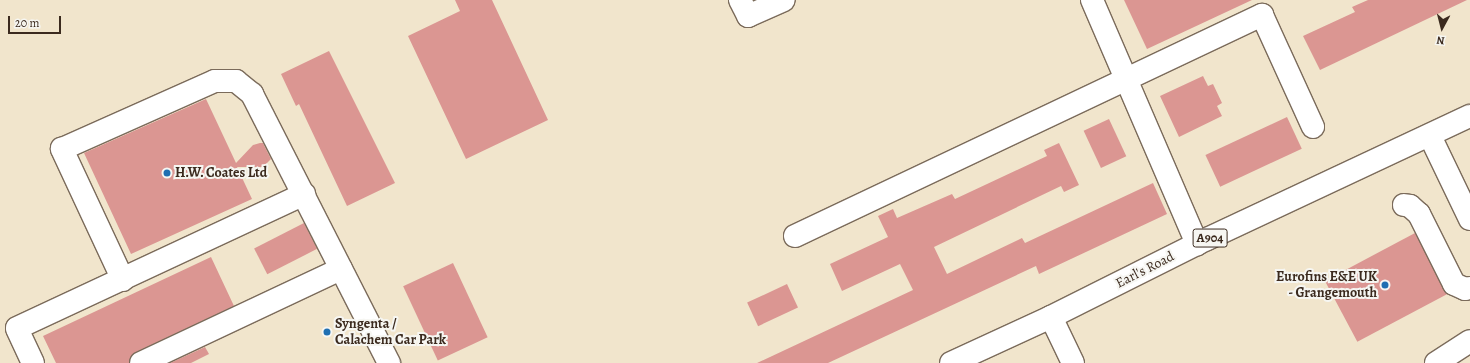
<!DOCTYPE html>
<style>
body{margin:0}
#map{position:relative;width:1470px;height:363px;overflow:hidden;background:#f1e5cc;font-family:Alegreya,serif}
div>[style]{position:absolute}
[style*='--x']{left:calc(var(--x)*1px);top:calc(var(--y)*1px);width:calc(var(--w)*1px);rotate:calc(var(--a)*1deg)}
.building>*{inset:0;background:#db9692;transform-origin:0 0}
.roads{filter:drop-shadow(1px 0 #7b6b5b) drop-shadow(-1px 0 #7b6b5b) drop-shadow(0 1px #7b6b5b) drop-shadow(0 -1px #7b6b5b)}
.minor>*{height:22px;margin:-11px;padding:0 11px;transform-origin:11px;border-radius:11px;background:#fff}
.major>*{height:22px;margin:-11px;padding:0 11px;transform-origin:11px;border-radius:11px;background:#fff}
.dots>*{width:11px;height:11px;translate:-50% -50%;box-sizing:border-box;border:2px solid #f6f6f2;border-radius:50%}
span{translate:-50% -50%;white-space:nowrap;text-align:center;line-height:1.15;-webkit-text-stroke:4px #f6f6f2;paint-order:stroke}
.shield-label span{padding:1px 3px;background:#f6f6f2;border:1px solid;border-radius:3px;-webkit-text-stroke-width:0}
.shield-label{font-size:13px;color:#3b2a1e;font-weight:700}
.poi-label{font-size:14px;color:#3b2a1e;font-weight:700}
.left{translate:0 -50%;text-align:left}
.right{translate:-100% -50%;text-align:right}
.street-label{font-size:14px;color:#3b2a1e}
.north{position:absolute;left:1422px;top:8px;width:40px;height:40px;-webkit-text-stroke:3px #f6f6f2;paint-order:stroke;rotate:187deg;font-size:11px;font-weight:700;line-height:16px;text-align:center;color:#3b2a1e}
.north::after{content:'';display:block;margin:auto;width:14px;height:18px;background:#3b2a1e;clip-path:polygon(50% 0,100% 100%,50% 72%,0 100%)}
.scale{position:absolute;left:8px;top:16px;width:53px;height:18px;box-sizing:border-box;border:2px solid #3b2a1e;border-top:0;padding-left:5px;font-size:12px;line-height:14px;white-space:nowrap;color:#3b2a1e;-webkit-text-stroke:3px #f6f6f2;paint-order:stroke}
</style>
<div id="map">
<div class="building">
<i style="clip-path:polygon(455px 0,492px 0,548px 120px,466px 159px,408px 36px,460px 11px)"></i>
<i style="clip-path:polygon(1124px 0,1252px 0,1147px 49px)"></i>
<i style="clip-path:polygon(1368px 0,1467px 0,1320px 70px,1303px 36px,1355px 12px,1352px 7px)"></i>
<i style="clip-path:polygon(329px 51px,395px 183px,347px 206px,299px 104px,296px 106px,281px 74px)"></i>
<i style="clip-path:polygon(1203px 76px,1208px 86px,1213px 84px,1222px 103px,1217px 106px,1222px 116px,1179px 137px,1160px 96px)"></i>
<i style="clip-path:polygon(206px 99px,236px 163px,253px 145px,260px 143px,263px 143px,271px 159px,263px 167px,237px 167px,252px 199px,131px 254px,84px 153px)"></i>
<i style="left:1287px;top:117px;width:35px;height:90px;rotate:65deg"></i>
<i style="left:1109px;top:119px;width:41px;height:28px;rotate:65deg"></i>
<i style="clip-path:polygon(1059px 143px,1079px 185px,1064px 192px,1061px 186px,934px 247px,947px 274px,1022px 238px,1025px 243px,1153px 183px,1167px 214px,1039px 274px,1036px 266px,828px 363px,757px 363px,913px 290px,900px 264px,842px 291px,830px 264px,888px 237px,878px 216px,893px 209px,897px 218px,952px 194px,955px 199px,1047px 156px,1044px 150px)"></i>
<i style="left:304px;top:223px;width:29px;height:56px;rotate:63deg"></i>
<i style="left:1415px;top:233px;width:69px;height:102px;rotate:62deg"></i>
<i style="clip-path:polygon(211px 257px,234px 306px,136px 352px,129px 363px,56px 363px,43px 336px)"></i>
<i style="left:453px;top:263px;width:82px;height:55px;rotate:65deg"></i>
<i style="left:787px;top:284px;width:26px;height:44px;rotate:65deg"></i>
<i style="clip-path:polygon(205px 347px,209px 354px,191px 363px,170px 363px)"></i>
</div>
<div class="roads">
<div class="minor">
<i style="--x:740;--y:0;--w:18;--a:63"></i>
<i style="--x:748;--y:16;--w:39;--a:-24"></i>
<i style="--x:1092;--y:0;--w:266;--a:66.7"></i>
<i style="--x:1430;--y:136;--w:92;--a:64.3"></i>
<i style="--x:1404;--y:205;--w:6;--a:9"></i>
<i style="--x:1410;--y:206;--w:12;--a:42"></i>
<i style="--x:1419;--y:214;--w:78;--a:63.4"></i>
<i style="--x:1454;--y:284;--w:12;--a:24"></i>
<i style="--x:1465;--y:289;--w:5;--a:-11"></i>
<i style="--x:795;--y:236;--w:517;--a:-25.33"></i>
<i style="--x:1262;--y:15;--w:123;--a:65.5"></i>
<i style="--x:123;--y:280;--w:145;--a:-115"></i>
<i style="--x:62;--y:149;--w:167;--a:-24"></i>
<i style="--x:215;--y:81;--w:21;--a:0"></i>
<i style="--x:236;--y:81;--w:21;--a:39"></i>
<i style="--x:252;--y:94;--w:302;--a:63"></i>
<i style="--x:1051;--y:317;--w:51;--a:64.4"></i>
<i style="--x:33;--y:363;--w:38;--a:-115"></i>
<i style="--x:17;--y:328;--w:317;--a:-25"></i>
<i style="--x:141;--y:363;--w:221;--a:-25.2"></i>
<i style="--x:1436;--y:363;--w:40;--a:-32.9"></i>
</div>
<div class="major">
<i style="--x:951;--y:363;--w:110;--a:-24.7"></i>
<i style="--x:1051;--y:317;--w:174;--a:-26.6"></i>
<i style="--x:1207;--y:239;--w:290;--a:-25.1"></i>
</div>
</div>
<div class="dots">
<i style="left:167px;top:173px;background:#1f6fb2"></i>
<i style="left:1385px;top:285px;background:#1f6fb2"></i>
<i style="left:327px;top:332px;background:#1f6fb2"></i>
</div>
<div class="shield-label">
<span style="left:1210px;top:238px">A904</span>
</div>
<div class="poi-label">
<span class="left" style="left:175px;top:173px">H.W. Coates Ltd</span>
<span class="right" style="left:1377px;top:285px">Eurofins E&amp;E UK<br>- Grangemouth</span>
<span class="left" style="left:335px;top:332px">Syngenta /<br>Calachem Car Park</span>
</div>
<div class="street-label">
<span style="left:1145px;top:270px;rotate:-27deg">Earl's Road</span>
</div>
<div class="north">N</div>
<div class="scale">20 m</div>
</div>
